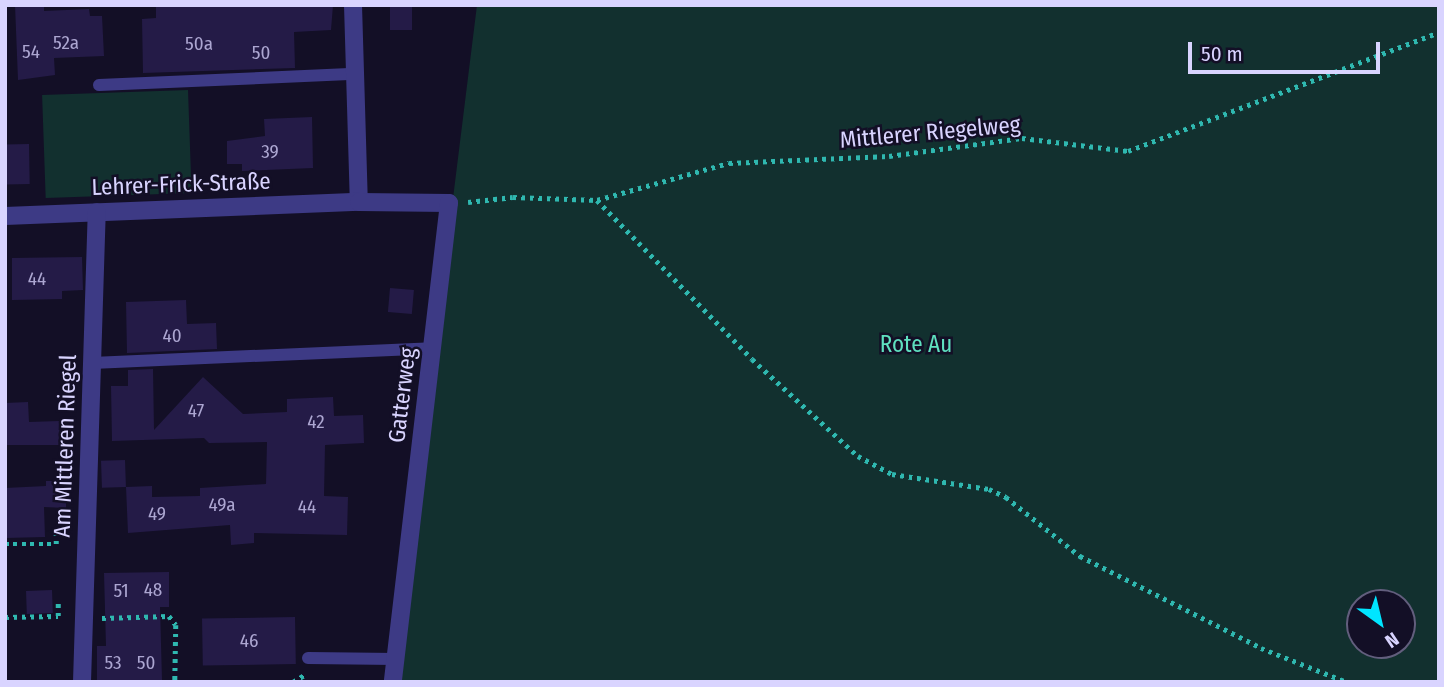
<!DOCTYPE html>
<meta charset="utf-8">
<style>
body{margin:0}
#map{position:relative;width:1444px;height:687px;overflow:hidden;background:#130f26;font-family:"Fira Sans Condensed",sans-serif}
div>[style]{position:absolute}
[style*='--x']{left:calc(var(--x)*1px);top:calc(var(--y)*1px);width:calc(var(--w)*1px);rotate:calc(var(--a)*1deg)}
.green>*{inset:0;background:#12302f;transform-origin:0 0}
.building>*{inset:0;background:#241b47;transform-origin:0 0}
.path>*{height:4.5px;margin-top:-2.25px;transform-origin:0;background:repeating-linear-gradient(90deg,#2fb8b0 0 3.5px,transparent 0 8.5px)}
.lane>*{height:12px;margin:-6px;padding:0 6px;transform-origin:6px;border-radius:6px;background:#3d3a85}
.street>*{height:18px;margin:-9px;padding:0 9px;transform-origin:9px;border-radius:9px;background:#3d3a85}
span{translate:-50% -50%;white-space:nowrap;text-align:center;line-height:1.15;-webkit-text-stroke:5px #130f26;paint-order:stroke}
.number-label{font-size:19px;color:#aca6d1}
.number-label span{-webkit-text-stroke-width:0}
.street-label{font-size:23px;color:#d9d4ff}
.park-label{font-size:23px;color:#5fe0c0}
.frame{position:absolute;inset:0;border:7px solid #d9d4ff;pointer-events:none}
.north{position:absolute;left:1346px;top:589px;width:70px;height:70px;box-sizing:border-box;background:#130f26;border:2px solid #625e7d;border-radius:50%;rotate:146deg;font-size:19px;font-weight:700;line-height:28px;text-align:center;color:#d9d4ff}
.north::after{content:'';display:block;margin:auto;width:24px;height:32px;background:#00e5ff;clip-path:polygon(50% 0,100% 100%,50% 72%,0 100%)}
.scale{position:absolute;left:1188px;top:42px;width:192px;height:32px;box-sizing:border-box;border:4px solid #d9d4ff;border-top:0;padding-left:9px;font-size:21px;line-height:24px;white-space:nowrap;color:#d9d4ff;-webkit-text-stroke:5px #130f26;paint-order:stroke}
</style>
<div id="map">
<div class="green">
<i style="clip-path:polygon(evenodd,477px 5px,1439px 5px,1439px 682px,393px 682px,477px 5px,1360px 603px,1402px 603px,1402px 645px,1360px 645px,1360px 603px)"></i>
<i style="left:188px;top:90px;width:103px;height:146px;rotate:88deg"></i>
</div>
<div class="building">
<i style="clip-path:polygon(15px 5px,44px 5px,44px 11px,89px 9px,90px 16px,102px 16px,104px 56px,54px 58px,55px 75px,18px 80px)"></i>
<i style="clip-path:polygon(333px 5px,331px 30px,294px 32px,295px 68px,143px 73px,142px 19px,156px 18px,156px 7px)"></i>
<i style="left:390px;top:5px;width:22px;height:25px"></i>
<i style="clip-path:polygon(312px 117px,313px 168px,242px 171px,242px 164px,227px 164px,227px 141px,265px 136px,264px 119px)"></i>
<i style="left:29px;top:144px;width:40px;height:24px;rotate:89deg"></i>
<i style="clip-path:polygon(82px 257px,83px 290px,62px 291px,62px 299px,12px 300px,12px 258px)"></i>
<i style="left:390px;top:288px;width:24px;height:24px;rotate:5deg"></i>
<i style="clip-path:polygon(186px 300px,187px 324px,216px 323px,217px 349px,127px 353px,126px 302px)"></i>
<i style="clip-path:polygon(153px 369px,154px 430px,203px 377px,243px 414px,287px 412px,287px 399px,333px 397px,334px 416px,363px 415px,364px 443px,325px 445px,324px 496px,348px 497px,347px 535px,254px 533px,254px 543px,231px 545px,230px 525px,128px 533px,126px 487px,152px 486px,152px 497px,200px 496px,200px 488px,266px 484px,267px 442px,209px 443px,204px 438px,112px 441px,111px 386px,128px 386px,128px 370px)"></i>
<i style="clip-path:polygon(28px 402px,29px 422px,59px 421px,60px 445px,5px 445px,5px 403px)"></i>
<i style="left:125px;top:460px;width:27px;height:24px;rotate:88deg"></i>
<i style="clip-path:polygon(46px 481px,66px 481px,66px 508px,44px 507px,45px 537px,5px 538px,5px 488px,46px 486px)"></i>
<i style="clip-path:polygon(169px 572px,169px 607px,160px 607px,162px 680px,97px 681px,97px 646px,106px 646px,104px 573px)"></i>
<i style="left:52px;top:590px;width:23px;height:26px;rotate:88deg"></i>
<i style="left:295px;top:617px;width:47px;height:93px;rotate:89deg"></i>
</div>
<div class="path">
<i style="--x:597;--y:200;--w:222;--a:45.7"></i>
<i style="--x:752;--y:359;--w:144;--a:42.5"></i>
<i style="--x:858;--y:456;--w:38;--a:28"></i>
<i style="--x:892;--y:474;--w:98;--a:8.8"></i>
<i style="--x:989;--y:489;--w:19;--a:25"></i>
<i style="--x:1006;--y:497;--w:95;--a:38.6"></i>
<i style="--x:1080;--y:556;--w:203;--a:26.9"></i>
<i style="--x:1261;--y:648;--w:92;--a:21.6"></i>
<i style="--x:468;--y:202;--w:45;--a:-6.3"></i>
<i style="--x:513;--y:197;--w:84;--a:2"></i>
<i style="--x:597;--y:200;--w:137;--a:-15.7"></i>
<i style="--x:729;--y:163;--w:160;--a:-2.5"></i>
<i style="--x:889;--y:156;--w:134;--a:-7.7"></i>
<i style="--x:1022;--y:138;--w:107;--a:7"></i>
<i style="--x:1128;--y:151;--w:333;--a:-20.9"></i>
<i style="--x:5;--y:544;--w:51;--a:0"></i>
<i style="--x:56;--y:544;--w:17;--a:-90"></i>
<i style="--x:5;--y:617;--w:53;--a:-1.1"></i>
<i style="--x:58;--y:616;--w:16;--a:-90"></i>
<i style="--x:102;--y:618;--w:67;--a:-1.7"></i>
<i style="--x:169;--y:616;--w:11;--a:52"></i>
<i style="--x:176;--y:625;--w:57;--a:91"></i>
<i style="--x:293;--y:682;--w:13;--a:-32"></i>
</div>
<div class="lane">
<i style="--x:99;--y:85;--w:256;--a:-2.5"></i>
<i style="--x:92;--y:363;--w:340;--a:-2.5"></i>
<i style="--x:308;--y:658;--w:88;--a:0.7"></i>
</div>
<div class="street">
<i style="--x:353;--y:5;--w:197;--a:88.3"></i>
<i style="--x:5;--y:216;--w:354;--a:-2.3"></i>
<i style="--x:359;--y:202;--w:90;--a:0.6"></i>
<i style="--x:449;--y:203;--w:482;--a:96.7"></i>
<i style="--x:82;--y:682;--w:470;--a:-88.2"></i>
</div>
<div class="number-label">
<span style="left:66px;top:43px">52a</span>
<span style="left:199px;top:44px">50a</span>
<span style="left:31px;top:52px">54</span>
<span style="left:261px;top:53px">50</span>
<span style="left:270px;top:152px">39</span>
<span style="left:37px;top:279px">44</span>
<span style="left:172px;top:336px">40</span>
<span style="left:196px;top:411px">47</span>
<span style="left:316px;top:422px">42</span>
<span style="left:222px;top:505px">49a</span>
<span style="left:307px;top:507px">44</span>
<span style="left:157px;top:514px">49</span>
<span style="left:153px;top:590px">48</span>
<span style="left:121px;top:591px">51</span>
<span style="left:249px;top:641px">46</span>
<span style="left:113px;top:663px">53</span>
<span style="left:146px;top:663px">50</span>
</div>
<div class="street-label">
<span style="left:930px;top:132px;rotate:-5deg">Mittlerer Riegelweg</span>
<span style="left:181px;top:184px;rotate:-2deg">Lehrer-Frick-Straße</span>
<span style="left:402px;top:395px;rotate:-83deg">Gatterweg</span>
<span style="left:65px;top:446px;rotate:-88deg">Am Mittleren Riegel</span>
</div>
<div class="park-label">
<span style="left:916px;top:344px">Rote Au</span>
</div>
<div class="frame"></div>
<div class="north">N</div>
<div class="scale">50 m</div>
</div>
